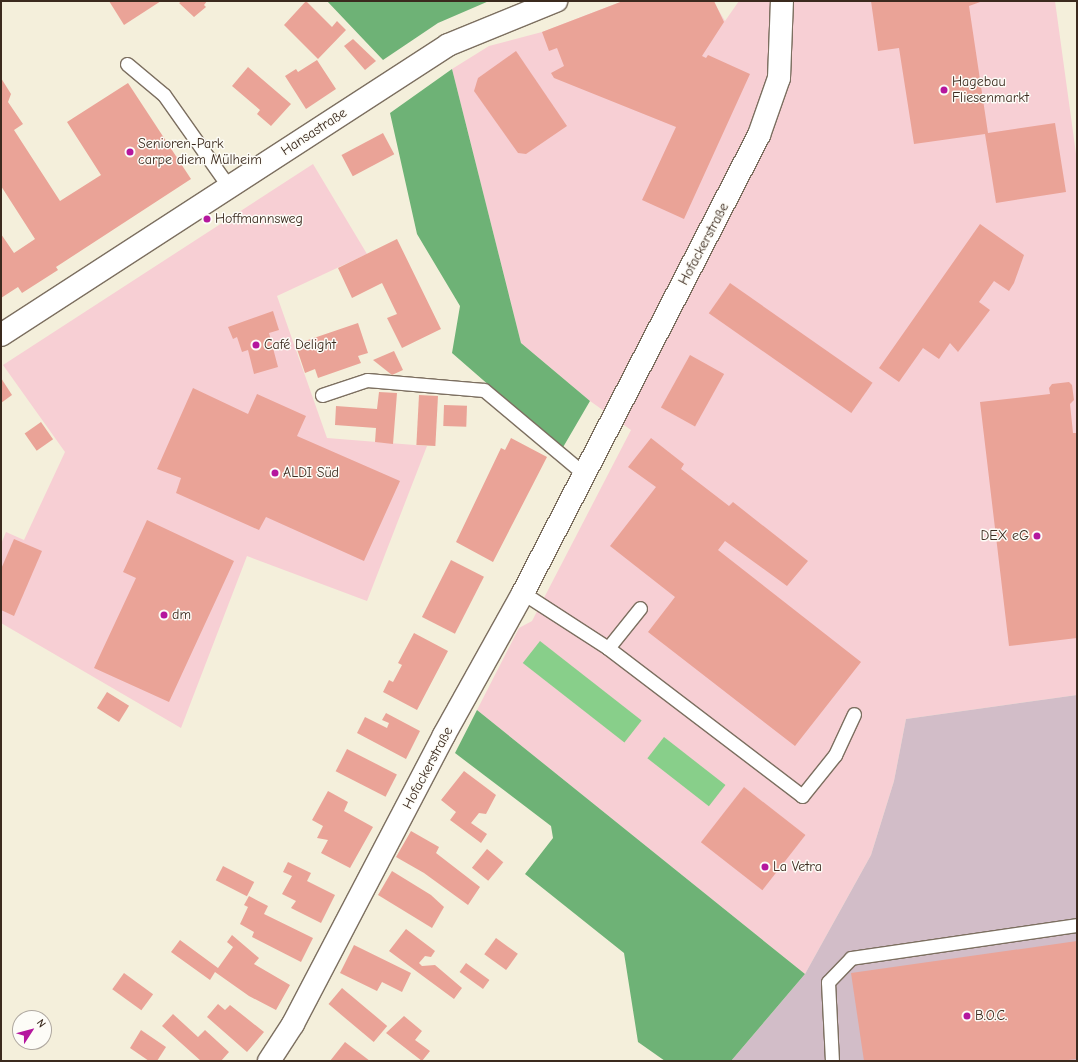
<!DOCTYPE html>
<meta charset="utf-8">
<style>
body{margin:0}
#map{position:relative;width:1078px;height:1062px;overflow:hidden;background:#f4efdb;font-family:"Comic Neue",sans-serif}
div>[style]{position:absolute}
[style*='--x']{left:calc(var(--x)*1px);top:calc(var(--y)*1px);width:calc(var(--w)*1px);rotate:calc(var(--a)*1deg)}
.built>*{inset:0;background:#f7cfd4}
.industrial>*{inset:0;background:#d2bdc8}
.green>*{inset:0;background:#88cf8a;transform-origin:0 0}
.forest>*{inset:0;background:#6eb276}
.building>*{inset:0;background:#eaa397;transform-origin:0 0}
.roads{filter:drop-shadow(1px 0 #7c6f60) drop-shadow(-1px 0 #7c6f60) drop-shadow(0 1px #7c6f60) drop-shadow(0 -1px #7c6f60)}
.lane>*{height:13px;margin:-6.5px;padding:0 6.5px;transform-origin:6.5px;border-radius:6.5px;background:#fff}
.street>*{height:22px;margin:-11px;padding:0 11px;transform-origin:11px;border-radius:11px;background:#fff}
.dots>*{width:11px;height:11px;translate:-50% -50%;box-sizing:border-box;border:2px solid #fdfcf7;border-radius:50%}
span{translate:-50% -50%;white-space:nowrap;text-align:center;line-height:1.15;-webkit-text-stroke:3px #fdfcf7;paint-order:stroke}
.poi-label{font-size:14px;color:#3b2a1e}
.left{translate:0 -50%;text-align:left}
.right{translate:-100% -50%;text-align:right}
.street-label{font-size:14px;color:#3b2a1e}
.frame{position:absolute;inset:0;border:2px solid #3b2a1e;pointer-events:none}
.north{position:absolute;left:12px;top:1010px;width:40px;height:40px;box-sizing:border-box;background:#fdfcf7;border:1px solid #afa8a0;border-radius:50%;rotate:54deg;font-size:11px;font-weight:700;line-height:16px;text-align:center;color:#3b2a1e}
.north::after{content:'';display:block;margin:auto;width:14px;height:18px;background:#b5179e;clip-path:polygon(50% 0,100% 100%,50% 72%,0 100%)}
</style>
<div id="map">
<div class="built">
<i style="clip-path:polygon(623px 1px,713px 1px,725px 21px,739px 1px,1055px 1px,1077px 161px,1077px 695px,906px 719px,894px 781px,871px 855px,805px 974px,477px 710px,519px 628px,532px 621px,631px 430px,590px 401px,521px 343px,452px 69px,489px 46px,542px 32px)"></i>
<i style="clip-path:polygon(313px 164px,367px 254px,277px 296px,327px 438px,427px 446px,367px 601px,247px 556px,181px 728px,1px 623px,1px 544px,6px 532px,24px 540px,65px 452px,3px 365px)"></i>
</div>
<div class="industrial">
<i style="clip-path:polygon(1077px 695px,1077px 1061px,731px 1061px,805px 974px,871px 855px,894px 781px,906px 719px)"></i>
</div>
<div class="green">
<i style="left:540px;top:641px;width:129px;height:28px;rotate:38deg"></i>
<i style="left:664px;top:737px;width:78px;height:27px;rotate:38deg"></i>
</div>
<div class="forest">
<i style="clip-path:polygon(327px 1px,489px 1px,438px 23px,383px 60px)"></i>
<i style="clip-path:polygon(452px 69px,521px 343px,590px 401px,562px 449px,452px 353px,460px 306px,417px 234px,390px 113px)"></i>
<i style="clip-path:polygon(477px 710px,805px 974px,731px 1061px,665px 1061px,638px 1042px,624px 953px,525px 874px,553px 838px,551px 826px,455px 753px)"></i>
</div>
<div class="building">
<i style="clip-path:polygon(109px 1px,161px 1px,124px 25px)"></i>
<i style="clip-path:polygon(182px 1px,207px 1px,204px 5px,206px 7px,194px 17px,179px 3px)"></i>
<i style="clip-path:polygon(306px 1px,332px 27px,337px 21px,346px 30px,318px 59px,284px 25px)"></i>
<i style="clip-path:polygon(623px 1px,714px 1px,724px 22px,702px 56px,706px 58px,708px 55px,750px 74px,684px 219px,642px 200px,676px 127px,554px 78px,551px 73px,564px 66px,557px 48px,549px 51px,542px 32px)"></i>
<i style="clip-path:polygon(871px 1px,983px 1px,969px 6px,988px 133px,1055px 123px,1066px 192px,996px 203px,985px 134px,914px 144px,899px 48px,878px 51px)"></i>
<i style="clip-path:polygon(353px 39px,376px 61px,365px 70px,344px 46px)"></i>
<i style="clip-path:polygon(516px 51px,567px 126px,526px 154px,518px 153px,474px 91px,478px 78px)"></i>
<i style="clip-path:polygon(317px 60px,336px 89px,306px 109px,285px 76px,296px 69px,298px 72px)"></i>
<i style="clip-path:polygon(248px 67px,291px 104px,271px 126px,257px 114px,260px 110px,232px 86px)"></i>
<i style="clip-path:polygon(1px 78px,11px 94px,8px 102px,23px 124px,14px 130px,60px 201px,101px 175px,67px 122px,128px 83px,191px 179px,56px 267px,58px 270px,22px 293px,18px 287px,1px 298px,1px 234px,14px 253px,35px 239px,1px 186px)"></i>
<i style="left:383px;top:133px;width:24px;height:47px;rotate:62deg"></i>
<i style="clip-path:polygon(980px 224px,1024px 255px,1014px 283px,1009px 291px,994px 281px,979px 302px,990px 310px,958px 352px,950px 343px,939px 359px,923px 348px,899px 382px,879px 368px)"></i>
<i style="clip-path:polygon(397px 239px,441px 329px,402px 348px,387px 318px,397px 314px,382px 283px,352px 298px,338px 268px)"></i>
<i style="left:730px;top:283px;width:174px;height:37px;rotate:35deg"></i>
<i style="clip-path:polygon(273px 311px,279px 330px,269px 333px,278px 367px,254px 374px,248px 350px,242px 352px,237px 337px,233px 339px,228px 327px)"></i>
<i style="clip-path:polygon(358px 323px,368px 353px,358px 356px,361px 363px,318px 378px,315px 369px,305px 373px,297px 349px,307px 346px,305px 341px)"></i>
<i style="clip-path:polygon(394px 351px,403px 370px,392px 375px,373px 360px)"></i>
<i style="left:690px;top:355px;width:39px;height:60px;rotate:29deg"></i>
<i style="clip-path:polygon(1px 378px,12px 395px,1px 403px)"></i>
<i style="clip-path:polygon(1069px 382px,1072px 385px,1074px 400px,1070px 404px,1073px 433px,1077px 433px,1077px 638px,1009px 646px,980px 402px,1050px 394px,1049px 388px,1052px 384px)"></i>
<i style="clip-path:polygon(193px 388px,248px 414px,257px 394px,306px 416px,297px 436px,400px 481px,364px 561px,266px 517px,259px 530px,176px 493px,181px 478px,157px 469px)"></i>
<i style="clip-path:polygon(379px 392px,397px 393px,393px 444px,375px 442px,376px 428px,335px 425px,336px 406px,377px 409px)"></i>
<i style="left:419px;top:395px;width:19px;height:50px;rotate:3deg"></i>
<i style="left:444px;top:405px;width:23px;height:21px;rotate:2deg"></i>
<i style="left:41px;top:422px;width:21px;height:20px;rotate:55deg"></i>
<i style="clip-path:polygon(511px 438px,547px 457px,493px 562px,456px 542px,501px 448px,505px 450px)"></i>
<i style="clip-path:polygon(651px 438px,684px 464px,681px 469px,729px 506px,733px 502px,808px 561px,787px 586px,725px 541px,718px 550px,861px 662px,795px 746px,648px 632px,675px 597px,610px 546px,656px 487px,628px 467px)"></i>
<i style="clip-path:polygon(147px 520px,234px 561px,169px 702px,94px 668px,136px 578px,123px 572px)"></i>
<i style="clip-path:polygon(14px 539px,42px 551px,14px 616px,1px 610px,1px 569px)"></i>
<i style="left:451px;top:560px;width:37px;height:64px;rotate:27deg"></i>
<i style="clip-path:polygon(414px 633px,448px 651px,417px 710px,383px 692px,389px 680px,393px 682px,402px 665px,398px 663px)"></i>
<i style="left:107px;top:692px;width:26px;height:19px;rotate:32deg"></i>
<i style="clip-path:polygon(386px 713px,420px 731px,406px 759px,357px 733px,365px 717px,387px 728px,389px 723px,382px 720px)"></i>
<i style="left:347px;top:749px;width:56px;height:25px;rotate:27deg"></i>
<i style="clip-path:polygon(464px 771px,496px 795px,486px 814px,479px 813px,471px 823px,487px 834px,481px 843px,450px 820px,456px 812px,441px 800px)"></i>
<i style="left:744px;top:787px;width:78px;height:70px;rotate:38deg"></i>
<i style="clip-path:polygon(328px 791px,348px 802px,344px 811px,373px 827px,350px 868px,321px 853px,328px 840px,317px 838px,323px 826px,312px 820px)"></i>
<i style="clip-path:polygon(411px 831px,439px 847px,436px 853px,480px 887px,468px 905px,424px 873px,396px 857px)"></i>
<i style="left:487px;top:849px;width:21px;height:24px;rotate:39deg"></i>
<i style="clip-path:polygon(288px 862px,311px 873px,307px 881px,335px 895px,321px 923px,291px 908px,296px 901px,282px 894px,292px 876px,283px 872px)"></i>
<i style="left:223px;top:866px;width:35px;height:16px;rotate:27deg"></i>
<i style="clip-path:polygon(392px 871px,431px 895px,444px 907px,432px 928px,378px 895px)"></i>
<i style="clip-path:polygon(249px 896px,268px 906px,264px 914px,313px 938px,301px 962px,252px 937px,254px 932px,240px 924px,248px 907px,244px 905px)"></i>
<i style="clip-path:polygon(406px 929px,435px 951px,431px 957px,425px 956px,419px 963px,422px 966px,435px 965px,462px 988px,454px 999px,389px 951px)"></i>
<i style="clip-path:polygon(232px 935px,259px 958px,254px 964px,290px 985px,276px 1010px,249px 996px,215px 972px,210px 980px,171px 952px,180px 940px,218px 968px,233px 947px,227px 942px)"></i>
<i style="left:496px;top:938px;width:27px;height:20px;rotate:36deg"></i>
<i style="clip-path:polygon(1077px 941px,1077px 1059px,1060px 1061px,864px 1061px,851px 973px)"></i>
<i style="clip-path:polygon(354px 945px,411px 973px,402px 992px,382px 982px,377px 991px,340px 973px)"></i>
<i style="left:466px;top:963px;width:29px;height:11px;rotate:36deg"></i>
<i style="left:124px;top:973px;width:36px;height:20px;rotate:36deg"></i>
<i style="left:342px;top:988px;width:59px;height:21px;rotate:40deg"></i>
<i style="clip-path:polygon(218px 1004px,225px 1010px,230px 1005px,264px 1032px,247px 1052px,207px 1017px)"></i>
<i style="clip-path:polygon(173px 1014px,198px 1037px,205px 1030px,229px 1052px,221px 1061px,201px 1061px,162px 1026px)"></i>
<i style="clip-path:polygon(404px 1016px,422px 1031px,415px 1040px,430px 1051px,422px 1061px,386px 1033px)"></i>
<i style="clip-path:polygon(141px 1030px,166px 1047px,157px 1061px,149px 1061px,130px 1048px)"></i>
<i style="clip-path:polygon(345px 1042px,370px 1061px,330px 1061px)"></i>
</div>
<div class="roads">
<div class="lane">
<i style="--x:127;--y:64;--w:48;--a:40"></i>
<i style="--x:164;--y:95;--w:113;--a:54.8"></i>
<i style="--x:322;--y:395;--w:47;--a:-18.4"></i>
<i style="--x:367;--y:380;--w:117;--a:4.9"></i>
<i style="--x:484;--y:390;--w:129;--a:40"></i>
<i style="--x:523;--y:593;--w:101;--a:32.9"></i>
<i style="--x:608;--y:648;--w:51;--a:-51.3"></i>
<i style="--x:608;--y:648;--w:244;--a:37.3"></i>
<i style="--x:802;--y:796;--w:53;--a:-51.2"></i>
<i style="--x:835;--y:755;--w:45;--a:-65.1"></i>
<i style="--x:832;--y:1061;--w:79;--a:-92.9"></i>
<i style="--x:828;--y:982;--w:33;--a:-46"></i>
<i style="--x:851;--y:958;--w:228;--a:-8.3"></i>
</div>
<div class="street">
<i style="--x:1;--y:335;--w:533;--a:-32.97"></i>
<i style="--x:448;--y:45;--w:117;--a:-22.2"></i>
<i style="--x:269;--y:1061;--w:44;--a:-57"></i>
<i style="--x:293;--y:1024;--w:326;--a:-62.4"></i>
<i style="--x:444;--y:735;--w:162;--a:-60.9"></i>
<i style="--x:523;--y:593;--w:515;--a:-62.74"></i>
<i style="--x:759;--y:135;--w:60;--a:-70.7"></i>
<i style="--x:779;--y:78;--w:77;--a:-87.8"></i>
</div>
</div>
<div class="dots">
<i style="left:944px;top:90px;background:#b5179e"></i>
<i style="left:130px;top:152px;background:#b5179e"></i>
<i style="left:207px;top:219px;background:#b5179e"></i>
<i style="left:256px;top:345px;background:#b5179e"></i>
<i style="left:275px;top:473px;background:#b5179e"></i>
<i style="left:1037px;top:536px;background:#b5179e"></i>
<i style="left:164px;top:615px;background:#b5179e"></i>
<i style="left:765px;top:867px;background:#b5179e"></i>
<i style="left:967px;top:1016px;background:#b5179e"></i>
</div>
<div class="poi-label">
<span class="left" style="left:952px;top:90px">Hagebau<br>Fliesenmarkt</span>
<span class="left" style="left:138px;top:152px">Senioren-Park<br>carpe diem Mülheim</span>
<span class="left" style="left:215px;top:219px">Hoffmannsweg</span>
<span class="left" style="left:264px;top:345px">Café Delight</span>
<span class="left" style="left:283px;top:473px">ALDI Süd</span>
<span class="right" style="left:1029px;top:536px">DEX eG</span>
<span class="left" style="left:172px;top:615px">dm</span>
<span class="left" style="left:773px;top:867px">La Vetra</span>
<span class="left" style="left:975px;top:1016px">B.O.C.</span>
</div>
<div class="street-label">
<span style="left:314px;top:132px;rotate:-33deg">Hansastraße</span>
<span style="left:704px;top:244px;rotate:-62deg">Hofackerstraße</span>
<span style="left:428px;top:768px;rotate:-62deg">Hofackerstraße</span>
</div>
<div class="frame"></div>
<div class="north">N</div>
</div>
